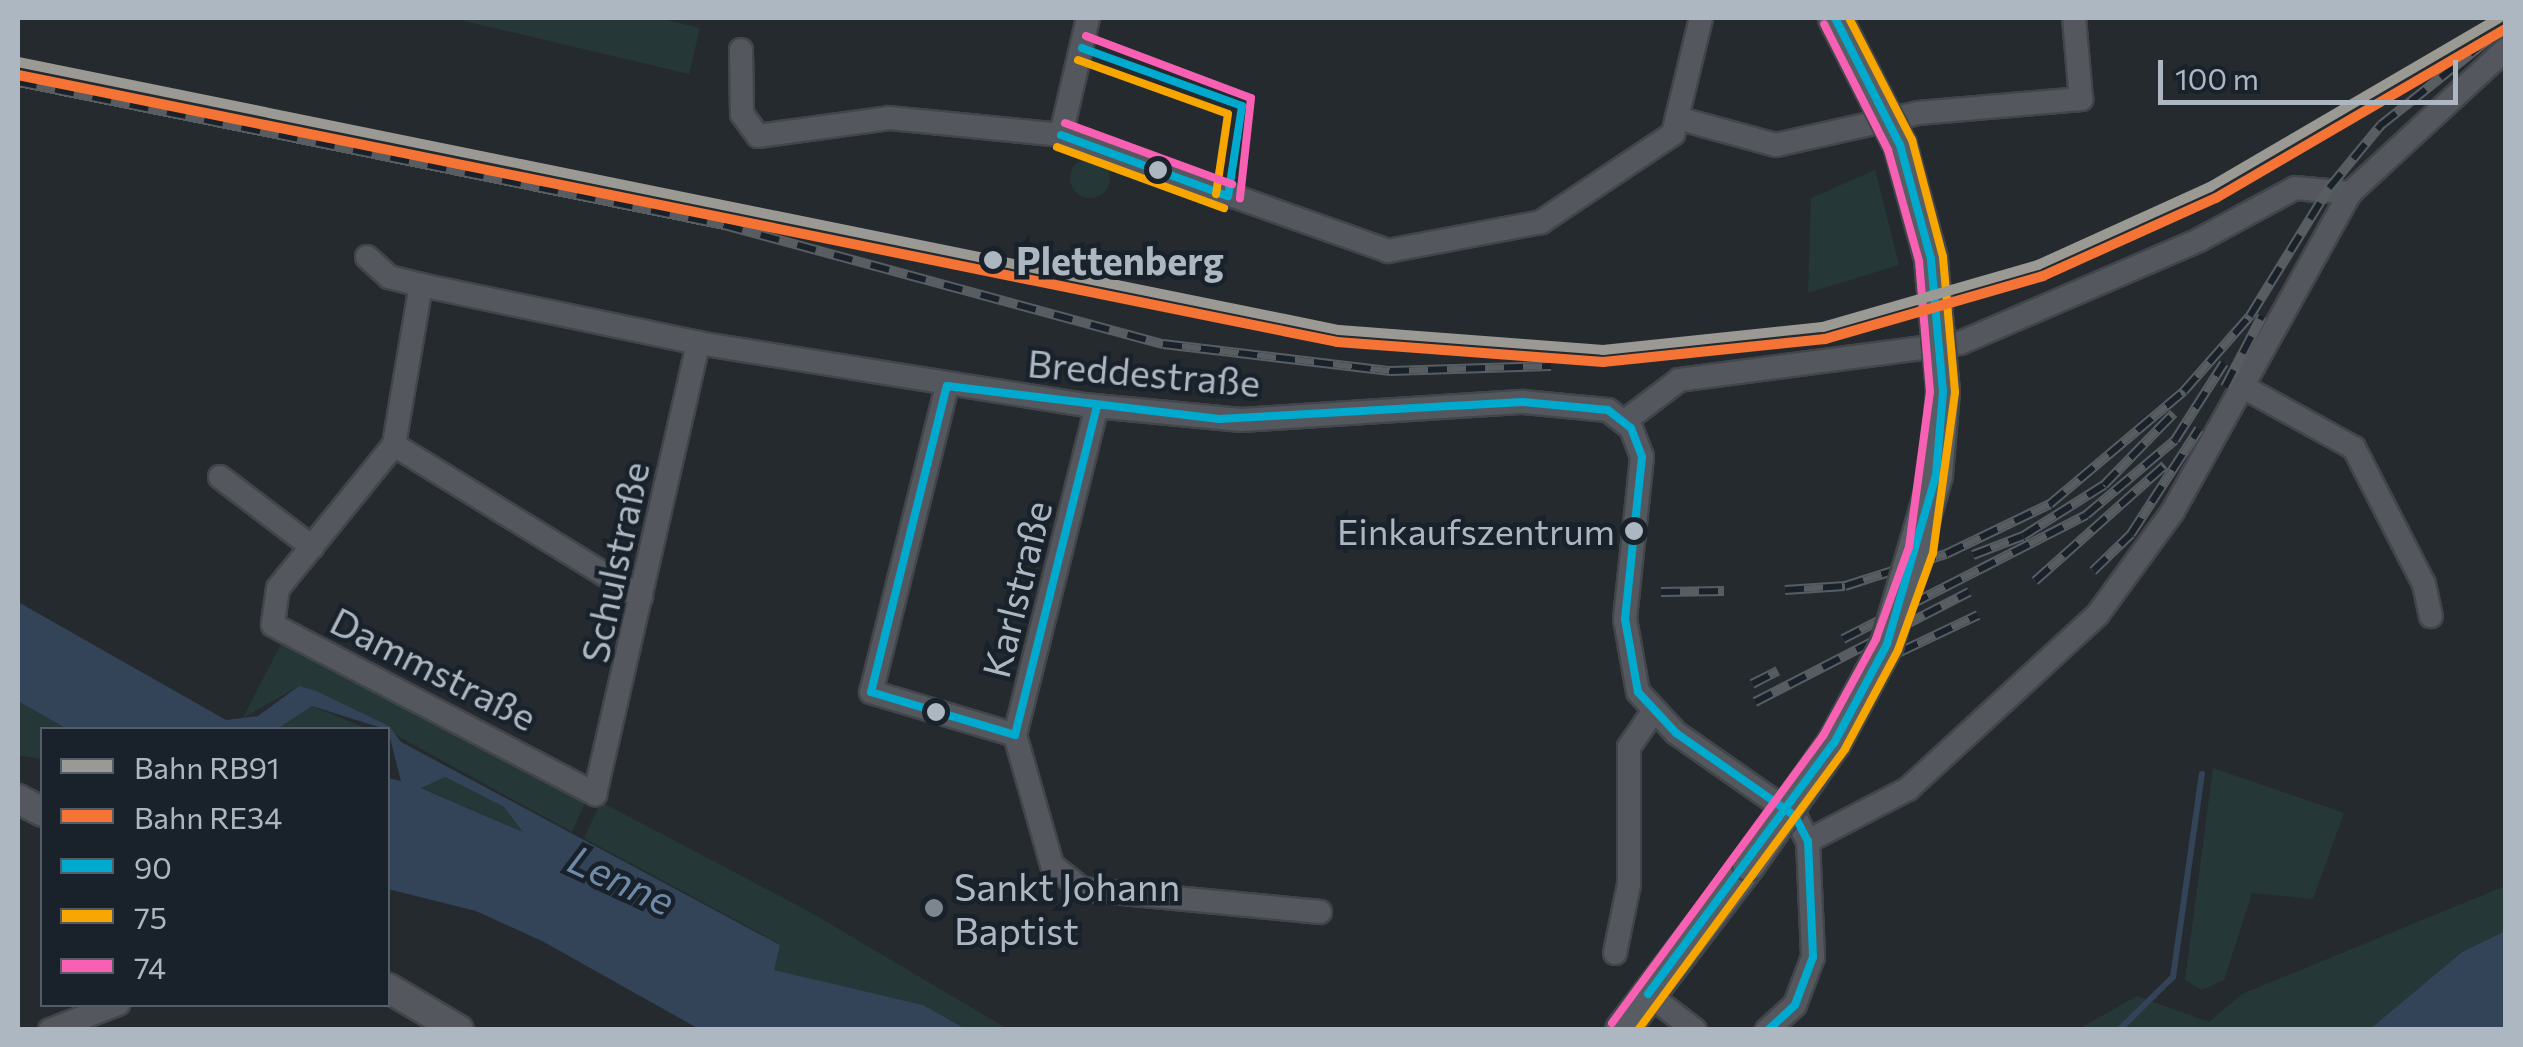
<!DOCTYPE html>
<meta charset="utf-8">
<style>
body{margin:0}
#map{position:relative;width:2523px;height:1047px;overflow:hidden;background:#252a2f;font-family:Commissioner,sans-serif}
div>[style]{position:absolute}
[style*='--x']{left:calc(var(--x)*1px);top:calc(var(--y)*1px);width:calc(var(--w)*1px);rotate:calc(var(--a)*1deg)}
.green>*{inset:0;background:#253737}
.round{border-radius:50%}
.water>*{inset:0;background:#334458}
.stream>*{height:6px;margin:-3px;padding:0 3px;transform-origin:3px;border-radius:3px;background:#334458}
.roads{filter:drop-shadow(2px 0 #42464a) drop-shadow(-2px 0 #42464a) drop-shadow(0 2px #42464a) drop-shadow(0 -2px #42464a)}
.minor>*{height:22px;margin:-11px;padding:0 11px;transform-origin:11px;border-radius:11px;background:#54585e}
.tertiary>*{height:28px;margin:-14px;padding:0 14px;transform-origin:14px;border-radius:14px;background:#54585e}
.secondary>*{height:32px;margin:-16px;padding:0 16px;transform-origin:16px;border-radius:16px;background:#585d63}
.rail>*{height:10px;margin-top:-5px;transform-origin:0;background:repeating-linear-gradient(90deg,#19212a 0 19px,#575d61 0 38px);box-sizing:border-box;border-block:2px solid #575d61}
.bridges{filter:drop-shadow(2px 0 #42464a) drop-shadow(-2px 0 #42464a) drop-shadow(0 2px #42464a) drop-shadow(0 -2px #42464a)}
.secondary-bridge>*{height:32px;margin:-16px;padding:0 16px;transform-origin:16px;border-radius:16px;background:#585d63}
.bus-1>*{height:8px;margin:-4px;padding:0 4px;transform-origin:4px;border-radius:4px;background:#00a9ce}
.bus-2>*{height:8px;margin:-4px;padding:0 4px;transform-origin:4px;border-radius:4px;background:#f7a600}
.bus-3>*{height:8px;margin:-4px;padding:0 4px;transform-origin:4px;border-radius:4px;background:#f860b3}
.rail-1>*{height:10px;margin:-5px;padding:0 5px;transform-origin:5px;border-radius:5px;background:#9b9993}
.rail-2>*{height:10px;margin:-5px;padding:0 5px;transform-origin:5px;border-radius:5px;background:#f57335}
.dots>*{width:28px;height:28px;translate:-50% -50%;box-sizing:border-box;border:5px solid #19212a;border-radius:50%}
span{translate:-50% -50%;white-space:nowrap;text-align:center;line-height:1.15;-webkit-text-stroke:9px #19212a;paint-order:stroke}
.bus-label{font-size:36px;color:#adb7c2}
.right{translate:-100% -50%;text-align:right}
.stop-label{font-size:38px;color:#adb7c2;font-weight:700}
.left{translate:0 -50%;text-align:left}
.street-label{font-size:38px;color:#adb7c2}
.poi-label{font-size:38px;color:#adb7c2}
.water-label{font-size:40px;color:#6f8aa6;font-style:italic}
.frame{position:absolute;inset:0;border:20px solid #adb7c2;pointer-events:none}
.legend{position:absolute;left:40px;top:727px;width:350px;height:280px;box-sizing:border-box;background:#19212a;border:2px solid #545d67;margin:0;padding:12px 18px;list-style:none;font-size:30px;color:#adb7c2}
.legend li{display:flex;align-items:center;gap:20px;height:50px}
.legend b{width:50px;border:2px solid #545d67}
.scale{position:absolute;left:2158px;top:60px;width:300px;height:45px;box-sizing:border-box;border:5px solid #adb7c2;border-top:0;padding-left:12px;font-size:30px;line-height:35px;white-space:nowrap;color:#adb7c2;-webkit-text-stroke:8px #19212a;paint-order:stroke}
</style>
<div id="map">
<div class="green">
<i style="clip-path:polygon(452px 18px,658px 18px,700px 28px,689px 74px)"></i>
<i class="round" style="left:1070px;top:158px;width:40px;height:40px"></i>
<i style="clip-path:polygon(1875px 170px,1899px 265px,1808px 293px,1811px 198px)"></i>
<i style="clip-path:polygon(283px 640px,574px 782px,585px 803px,572px 832px,314px 690px,299px 686px,243px 718px)"></i>
<i style="clip-path:polygon(18px 701px,67px 729px,42px 730px,42px 759px,18px 755px)"></i>
<i style="clip-path:polygon(312px 706px,368px 729px,270px 730px)"></i>
<i style="clip-path:polygon(2213px 768px,2344px 813px,2313px 899px,2252px 893px,2224px 980px,2202px 990px,2185px 980px)"></i>
<i style="clip-path:polygon(445px 777px,504px 807px,525px 833px,420px 787px)"></i>
<i style="clip-path:polygon(601px 802px,808px 911px,1008px 1029px,966px 1029px,923px 1005px,773px 970px,780px 944px,584px 838px)"></i>
<i style="clip-path:polygon(2505px 886px,2505px 931px,2462px 952px,2370px 1029px,2077px 1030px,2137px 996px,2209px 1022px,2242px 994px)"></i>
</div>
<div class="water">
<i style="clip-path:polygon(evenodd,18px 602px,226px 720px,258px 716px,299px 686px,314px 690px,389px 726px,401px 742px,780px 945px,774px 970px,923px 1005px,966px 1029px,699px 1029px,544px 942px,476px 911px,388px 889px,388px 778px,401px 781px,388px 730px,312px 706px,277px 729px,67px 729px,18px 701px,18px 602px,445px 777px,504px 807px,523px 832px,421px 788px,445px 777px)"></i>
<i style="clip-path:polygon(2505px 931px,2505px 1029px,2370px 1029px,2462px 952px)"></i>
</div>
<div class="stream">
<i style="--x:2119;--y:1030;--w:76;--a:-44.5"></i>
<i style="--x:2173;--y:977;--w:205;--a:-81.9"></i>
</div>
<div class="roads">
<div class="minor">
<i style="--x:741;--y:50;--w:64;--a:89.1"></i>
<i style="--x:742;--y:114;--w:27;--a:54"></i>
<i style="--x:758;--y:136;--w:132;--a:-7.8"></i>
<i style="--x:889;--y:118;--w:173;--a:5.6"></i>
<i style="--x:1061;--y:135;--w:347;--a:19.5"></i>
<i style="--x:1388;--y:251;--w:156;--a:-10.7"></i>
<i style="--x:1541;--y:222;--w:159;--a:-33.7"></i>
<i style="--x:1673;--y:134;--w:119;--a:-76.4"></i>
<i style="--x:1677;--y:118;--w:103;--a:15.3"></i>
<i style="--x:1776;--y:145;--w:146;--a:-12.7"></i>
<i style="--x:1918;--y:113;--w:164;--a:-4.9"></i>
<i style="--x:2081;--y:99;--w:81;--a:-94.9"></i>
<i style="--x:1061;--y:135;--w:120;--a:-77"></i>
<i style="--x:367;--y:257;--w:30;--a:42"></i>
<i style="--x:389;--y:277;--w:33;--a:14"></i>
<i style="--x:421;--y:285;--w:283;--a:11.8"></i>
<i style="--x:698;--y:343;--w:392;--a:9.1"></i>
<i style="--x:1085;--y:405;--w:157;--a:5.5"></i>
<i style="--x:1241;--y:420;--w:283;--a:-3.7"></i>
<i style="--x:1523;--y:402;--w:85;--a:5.4"></i>
<i style="--x:1608;--y:410;--w:29;--a:38"></i>
<i style="--x:1631;--y:428;--w:31;--a:69"></i>
<i style="--x:1642;--y:457;--w:163;--a:96"></i>
<i style="--x:1625;--y:619;--w:74;--a:79.9"></i>
<i style="--x:1638;--y:692;--w:56;--a:47.2"></i>
<i style="--x:1676;--y:733;--w:145;--a:34.9"></i>
<i style="--x:1795;--y:816;--w:28;--a:63"></i>
<i style="--x:1808;--y:841;--w:116;--a:87.5"></i>
<i style="--x:1813;--y:957;--w:51;--a:110.6"></i>
<i style="--x:1795;--y:1005;--w:38;--a:138"></i>
<i style="--x:421;--y:285;--w:162;--a:99.6"></i>
<i style="--x:394;--y:445;--w:184;--a:129"></i>
<i style="--x:278;--y:588;--w:37;--a:98"></i>
<i style="--x:273;--y:625;--w:364;--a:27.7"></i>
<i style="--x:595;--y:794;--w:463;--a:-77.1"></i>
<i style="--x:947;--y:386;--w:315;--a:103.9"></i>
<i style="--x:871;--y:692;--w:150;--a:16.6"></i>
<i style="--x:2245;--y:388;--w:124;--a:28.8"></i>
<i style="--x:2354;--y:448;--w:153;--a:62.8"></i>
<i style="--x:2424;--y:584;--w:33;--a:78"></i>
<i style="--x:1097;--y:406;--w:339;--a:104"></i>
<i style="--x:1015;--y:735;--w:135;--a:74.1"></i>
<i style="--x:1052;--y:865;--w:38;--a:39"></i>
<i style="--x:1082;--y:889;--w:239;--a:5.5"></i>
<i style="--x:1625;--y:421;--w:68;--a:-37.2"></i>
<i style="--x:1679;--y:380;--w:283;--a:-7.5"></i>
<i style="--x:1960;--y:343;--w:260;--a:-23.3"></i>
<i style="--x:2199;--y:240;--w:109;--a:-28.4"></i>
<i style="--x:2295;--y:188;--w:55;--a:5.2"></i>
<i style="--x:394;--y:445;--w:290;--a:31.6"></i>
<i style="--x:220;--y:477;--w:116;--a:37.3"></i>
<i style="--x:1808;--y:841;--w:113;--a:-27.5"></i>
<i style="--x:1908;--y:789;--w:258;--a:-42.6"></i>
<i style="--x:2098;--y:614;--w:127;--a:-53.9"></i>
<i style="--x:2173;--y:511;--w:364;--a:-60.9"></i>
<i style="--x:2350;--y:193;--w:212;--a:-42.7"></i>
<i style="--x:1615;--y:953;--w:70;--a:-78.5"></i>
<i style="--x:1629;--y:884;--w:137;--a:-90"></i>
<i style="--x:1629;--y:747;--w:42;--a:-55.6"></i>
<i style="--x:1648;--y:994;--w:59;--a:37.5"></i>
<i style="--x:50;--y:1030;--w:73;--a:-20.9"></i>
</div>
<div class="tertiary">
<i style="--x:18;--y:799;--w:27;--a:28"></i>
<i style="--x:388;--y:988;--w:82;--a:30.6"></i>
</div>
<div class="secondary">
<i style="--x:1622;--y:1030;--w:209;--a:-52.6"></i>
</div>
</div>
<div class="rail">
<i style="--x:18;--y:82;--w:720;--a:11.45"></i>
<i style="--x:724;--y:225;--w:455;--a:15.2"></i>
<i style="--x:1163;--y:344;--w:229;--a:6.8"></i>
<i style="--x:1390;--y:371;--w:161;--a:-1.8"></i>
<i style="--x:2225;--y:387;--w:80;--a:-62.5"></i>
<i style="--x:1973;--y:555;--w:53;--a:-20.8"></i>
<i style="--x:2023;--y:536;--w:96;--a:-32.2"></i>
<i style="--x:2104;--y:485;--w:100;--a:-45.8"></i>
<i style="--x:2093;--y:571;--w:53;--a:-44.2"></i>
<i style="--x:2131;--y:534;--w:125;--a:-57.1"></i>
<i style="--x:2035;--y:581;--w:174;--a:-41.7"></i>
<i style="--x:1785;--y:590;--w:60;--a:-3.8"></i>
<i style="--x:1845;--y:586;--w:106;--a:-17.6"></i>
<i style="--x:1946;--y:554;--w:115;--a:-25.7"></i>
<i style="--x:2050;--y:504;--w:175;--a:-40.1"></i>
<i style="--x:2184;--y:391;--w:100;--a:-48.7"></i>
<i style="--x:2250;--y:316;--w:150;--a:-58.3"></i>
<i style="--x:2329;--y:188;--w:82;--a:-50.5"></i>
<i style="--x:2381;--y:125;--w:138;--a:-38.5"></i>
<i style="--x:1661;--y:592;--w:63;--a:-0.9"></i>
<i style="--x:1843;--y:639;--w:273;--a:-27"></i>
<i style="--x:2086;--y:515;--w:116;--a:-40.1"></i>
<i style="--x:2175;--y:440;--w:91;--a:-57.5"></i>
<i style="--x:1866;--y:668;--w:124;--a:-25.3"></i>
<i style="--x:1752;--y:684;--w:29;--a:-27"></i>
<i style="--x:1755;--y:702;--w:241;--a:-27.2"></i>
</div>
<div class="bridges">
<div class="secondary-bridge">
<i style="--x:1749;--y:864;--w:148;--a:-54.9"></i>
<i style="--x:1834;--y:743;--w:112;--a:-61.8"></i>
<i style="--x:1887;--y:644;--w:176;--a:-73.8"></i>
<i style="--x:1936;--y:475;--w:83;--a:-85.2"></i>
<i style="--x:1943;--y:392;--w:134;--a:-95.2"></i>
<i style="--x:1931;--y:259;--w:118;--a:-105.2"></i>
<i style="--x:1900;--y:145;--w:143;--a:-117.1"></i>
</div>
</div>
<div class="bus-1">
<i style="--x:1082;--y:48;--w:170;--a:19.9"></i>
<i style="--x:1242;--y:106;--w:91;--a:98.8"></i>
<i style="--x:1061;--y:135;--w:178;--a:20.1"></i>
<i style="--x:1097;--y:406;--w:339;--a:104"></i>
<i style="--x:1015;--y:735;--w:150;--a:-163.4"></i>
<i style="--x:871;--y:692;--w:315;--a:-76.1"></i>
<i style="--x:947;--y:386;--w:274;--a:6.9"></i>
<i style="--x:1219;--y:419;--w:304;--a:-3.2"></i>
<i style="--x:1523;--y:402;--w:85;--a:5.4"></i>
<i style="--x:1608;--y:410;--w:29;--a:38"></i>
<i style="--x:1631;--y:428;--w:31;--a:69"></i>
<i style="--x:1642;--y:457;--w:163;--a:96"></i>
<i style="--x:1625;--y:619;--w:74;--a:79.9"></i>
<i style="--x:1638;--y:692;--w:56;--a:47.2"></i>
<i style="--x:1676;--y:733;--w:145;--a:34.9"></i>
<i style="--x:1795;--y:816;--w:28;--a:63"></i>
<i style="--x:1808;--y:841;--w:116;--a:87.5"></i>
<i style="--x:1813;--y:957;--w:51;--a:110.6"></i>
<i style="--x:1795;--y:1005;--w:37;--a:137"></i>
<i style="--x:1648;--y:994;--w:312;--a:-53.5"></i>
<i style="--x:1834;--y:743;--w:112;--a:-61.8"></i>
<i style="--x:1887;--y:644;--w:176;--a:-73.8"></i>
<i style="--x:1936;--y:475;--w:83;--a:-85.2"></i>
<i style="--x:1943;--y:392;--w:134;--a:-95.2"></i>
<i style="--x:1931;--y:259;--w:118;--a:-105.2"></i>
<i style="--x:1900;--y:145;--w:143;--a:-117.1"></i>
</div>
<div class="bus-2">
<i style="--x:1078;--y:60;--w:159;--a:19.8"></i>
<i style="--x:1228;--y:114;--w:81;--a:98.5"></i>
<i style="--x:1057;--y:147;--w:178;--a:20.1"></i>
<i style="--x:1638;--y:1030;--w:349;--a:-53.6"></i>
<i style="--x:1845;--y:749;--w:112;--a:-61.8"></i>
<i style="--x:1898;--y:650;--w:103;--a:-70.2"></i>
<i style="--x:1933;--y:553;--w:162;--a:-82.2"></i>
<i style="--x:1955;--y:392;--w:136;--a:-95.1"></i>
<i style="--x:1943;--y:257;--w:121;--a:-104.8"></i>
<i style="--x:1912;--y:140;--w:137;--a:-117.3"></i>
</div>
<div class="bus-3">
<i style="--x:1086;--y:36;--w:176;--a:20.6"></i>
<i style="--x:1251;--y:98;--w:101;--a:96.3"></i>
<i style="--x:1065;--y:123;--w:178;--a:20.1"></i>
<i style="--x:1612;--y:1023;--w:356;--a:-53.7"></i>
<i style="--x:1823;--y:736;--w:111;--a:-61.3"></i>
<i style="--x:1876;--y:639;--w:98;--a:-70.3"></i>
<i style="--x:1909;--y:547;--w:156;--a:-82.3"></i>
<i style="--x:1930;--y:392;--w:131;--a:-94.8"></i>
<i style="--x:1919;--y:261;--w:115;--a:-105.6"></i>
<i style="--x:1888;--y:150;--w:141;--a:-116.9"></i>
</div>
<div class="rail-1">
<i style="--x:18;--y:62;--w:1348;--a:11.47"></i>
<i style="--x:1339;--y:330;--w:265;--a:4.3"></i>
<i style="--x:1603;--y:350;--w:221;--a:-6"></i>
<i style="--x:1823;--y:327;--w:224;--a:-16.1"></i>
<i style="--x:2038;--y:265;--w:189;--a:-24.4"></i>
<i style="--x:2210;--y:187;--w:335;--a:-30.3"></i>
</div>
<div class="rail-2">
<i style="--x:18;--y:75;--w:1346;--a:11.44"></i>
<i style="--x:1337;--y:342;--w:267;--a:4.3"></i>
<i style="--x:1603;--y:362;--w:223;--a:-5.9"></i>
<i style="--x:1825;--y:339;--w:227;--a:-16.1"></i>
<i style="--x:2043;--y:276;--w:190;--a:-24.3"></i>
<i style="--x:2216;--y:198;--w:335;--a:-30.3"></i>
</div>
<div class="dots">
<i style="left:1158px;top:170px;background:#adb7c2"></i>
<i style="left:993px;top:260px;background:#adb7c2"></i>
<i style="left:1634px;top:531px;background:#adb7c2"></i>
<i style="left:936px;top:712px;background:#adb7c2"></i>
<i style="left:934px;top:908px;background:#7d868f"></i>
</div>
<div class="bus-label">
<span class="right" style="left:1615px;top:531px">Einkaufszentrum</span>
</div>
<div class="stop-label">
<span class="left" style="left:1016px;top:260px">Plettenberg</span>
</div>
<div class="street-label">
<span style="left:1144px;top:372px;rotate:5deg">Breddestraße</span>
<span style="left:614px;top:562px;rotate:-78deg">Schulstraße</span>
<span style="left:1016px;top:589px;rotate:-76deg">Karlstraße</span>
<span style="left:434px;top:668px;rotate:27deg">Dammstraße</span>
</div>
<div class="poi-label">
<span class="left" style="left:954px;top:908px">Sankt Johann<br>Baptist</span>
</div>
<div class="water-label">
<span style="left:622px;top:879px;rotate:25deg">Lenne</span>
</div>
<div class="frame"></div>
<ul class="legend">
<li><b style="height:12px;background:#9b9993"></b>Bahn RB91</li>
<li><b style="height:12px;background:#f57335"></b>Bahn RE34</li>
<li><b style="height:12px;background:#00a9ce"></b>90</li>
<li><b style="height:12px;background:#f7a600"></b>75</li>
<li><b style="height:12px;background:#f860b3"></b>74</li>
</ul>
<div class="scale">100 m</div>
</div>
